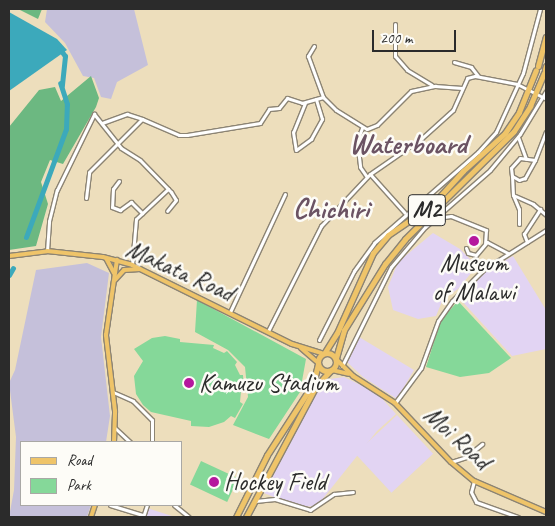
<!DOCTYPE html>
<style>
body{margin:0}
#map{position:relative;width:555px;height:526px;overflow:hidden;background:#eddebc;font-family:Caveat,sans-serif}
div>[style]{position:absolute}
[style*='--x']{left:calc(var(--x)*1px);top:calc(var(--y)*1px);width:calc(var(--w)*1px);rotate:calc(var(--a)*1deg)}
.built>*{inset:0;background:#e2d4f3;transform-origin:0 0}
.industrial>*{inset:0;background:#c5c0da}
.green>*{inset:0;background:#85d899;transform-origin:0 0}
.forest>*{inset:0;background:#6cb881}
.water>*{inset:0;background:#3ca9bb}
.river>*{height:5px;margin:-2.5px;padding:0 2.5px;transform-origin:2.5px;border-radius:2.5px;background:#3ca9bb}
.roads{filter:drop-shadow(1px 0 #8c8474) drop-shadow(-1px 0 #8c8474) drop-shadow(0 1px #8c8474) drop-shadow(0 -1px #8c8474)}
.minor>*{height:3px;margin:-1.5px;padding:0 1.5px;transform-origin:1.5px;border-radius:1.5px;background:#fff}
.major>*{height:4px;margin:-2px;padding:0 2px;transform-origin:2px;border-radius:2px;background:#efc469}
.highway>*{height:5px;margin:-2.5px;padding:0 2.5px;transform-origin:2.5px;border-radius:2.5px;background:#efc469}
.highway>.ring{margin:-2.5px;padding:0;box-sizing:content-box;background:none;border:5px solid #efc469;border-radius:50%}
.dots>*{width:14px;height:14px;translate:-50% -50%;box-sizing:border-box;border:2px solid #fdfcf7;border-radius:50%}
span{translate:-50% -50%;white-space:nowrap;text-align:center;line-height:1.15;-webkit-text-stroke:5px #fdfcf7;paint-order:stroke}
.shield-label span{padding:1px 4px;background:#fdfcf7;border:1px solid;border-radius:4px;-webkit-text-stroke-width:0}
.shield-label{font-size:24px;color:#2b2b2b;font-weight:700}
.poi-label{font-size:25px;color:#2b2b2b}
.left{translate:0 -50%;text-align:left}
.street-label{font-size:25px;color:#2b2b2b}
.quarter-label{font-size:28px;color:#6b5363;font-weight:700}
.frame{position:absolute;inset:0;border:10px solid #2b2b2b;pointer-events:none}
.legend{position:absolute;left:20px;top:441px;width:162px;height:65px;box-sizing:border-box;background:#fdfcf7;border:1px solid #a9a8a5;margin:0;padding:6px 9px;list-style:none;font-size:15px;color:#2b2b2b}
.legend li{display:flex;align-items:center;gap:10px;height:25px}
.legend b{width:25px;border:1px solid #a9a8a5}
.scale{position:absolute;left:372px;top:30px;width:84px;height:22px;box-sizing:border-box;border:2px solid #2b2b2b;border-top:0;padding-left:6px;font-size:15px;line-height:18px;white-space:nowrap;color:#2b2b2b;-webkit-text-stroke:4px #fdfcf7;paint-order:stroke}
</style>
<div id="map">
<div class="built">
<i style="clip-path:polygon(433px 233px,460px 249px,477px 266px,458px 289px,443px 299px,436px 316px,418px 319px,393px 310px,388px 287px,398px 262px)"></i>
<i style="clip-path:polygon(513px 256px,546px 310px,546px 349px,512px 356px,460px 299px,486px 271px)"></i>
<i style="clip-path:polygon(359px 337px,414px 370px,397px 399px,363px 377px,347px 362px)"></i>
<i style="clip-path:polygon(344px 377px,377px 393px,396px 414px,377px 431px,317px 506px,298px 507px,264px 493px,319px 389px,330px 379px)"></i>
<i style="left:397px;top:415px;width:53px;height:57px;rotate:47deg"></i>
<i style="clip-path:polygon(147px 508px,175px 517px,144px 517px)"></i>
</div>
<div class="industrial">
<i style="clip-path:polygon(47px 9px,134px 9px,148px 65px,117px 82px,111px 99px,101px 97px,94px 78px,83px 76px,65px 43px,45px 22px)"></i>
<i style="clip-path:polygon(87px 263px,109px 273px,101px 337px,110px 416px,106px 442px,21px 442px,21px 505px,91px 505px,87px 517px,9px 517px,14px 490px,16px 437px,9px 383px,15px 370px,36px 270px)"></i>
</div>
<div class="green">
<i style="clip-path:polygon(197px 300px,306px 359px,300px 392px,269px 439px,233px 425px,248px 397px,245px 367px,228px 350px,195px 332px)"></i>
<i style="clip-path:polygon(458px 301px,511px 358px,489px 373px,460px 377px,426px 367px,441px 320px)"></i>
<i style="clip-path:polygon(165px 336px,180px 339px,180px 342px,214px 345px,213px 348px,224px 353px,227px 351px,237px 362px,235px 365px,240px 375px,243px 375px,244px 390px,241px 391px,240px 402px,243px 404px,235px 418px,231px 416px,224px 422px,209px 427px,191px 426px,191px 421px,151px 412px,143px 405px,136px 394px,134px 376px,143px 361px,134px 349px,152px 338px)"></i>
<i style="left:201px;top:461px;width:41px;height:26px;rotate:25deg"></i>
</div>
<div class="forest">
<i style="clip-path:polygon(18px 9px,42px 9px,38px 19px)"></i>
<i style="clip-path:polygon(91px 76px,99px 98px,96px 107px,63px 164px,50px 160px,41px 182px,48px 204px,36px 246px,9px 250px,9px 127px,39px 90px,55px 87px,61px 101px)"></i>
</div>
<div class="water">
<i style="clip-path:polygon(9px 12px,57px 39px,67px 50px,9px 91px)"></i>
</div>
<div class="river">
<i style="--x:59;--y:48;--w:10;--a:53"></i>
<i style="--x:65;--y:56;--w:30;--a:96"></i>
<i style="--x:26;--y:237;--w:115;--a:-69.7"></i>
<i style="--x:66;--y:129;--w:25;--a:-88"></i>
<i style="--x:67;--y:104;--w:22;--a:-108"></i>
<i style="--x:9;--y:275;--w:8;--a:-60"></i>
</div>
<div class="roads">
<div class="minor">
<i style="--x:395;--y:24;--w:32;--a:90"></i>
<i style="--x:395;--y:56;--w:18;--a:49"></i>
<i style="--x:407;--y:70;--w:29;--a:31"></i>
<i style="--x:314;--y:46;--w:12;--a:121"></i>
<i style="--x:308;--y:56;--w:44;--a:69.9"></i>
<i style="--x:454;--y:62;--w:18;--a:16"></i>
<i style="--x:471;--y:67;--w:11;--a:52"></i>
<i style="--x:305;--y:103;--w:31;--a:112"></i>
<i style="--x:293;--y:132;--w:18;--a:81"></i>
<i style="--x:296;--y:150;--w:19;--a:-36"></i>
<i style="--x:311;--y:139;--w:23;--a:-61"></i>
<i style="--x:322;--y:119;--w:21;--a:-107"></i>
<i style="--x:102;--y:123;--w:27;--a:-20"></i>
<i style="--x:127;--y:114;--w:16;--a:18"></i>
<i style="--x:362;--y:128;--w:14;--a:111"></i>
<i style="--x:357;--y:141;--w:26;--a:83"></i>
<i style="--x:360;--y:167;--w:12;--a:55"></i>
<i style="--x:518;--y:137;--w:23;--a:70"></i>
<i style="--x:520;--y:158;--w:15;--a:8"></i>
<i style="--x:535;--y:160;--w:21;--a:119"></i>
<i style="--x:525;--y:178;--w:6;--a:162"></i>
<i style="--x:519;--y:180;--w:8;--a:-150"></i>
<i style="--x:512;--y:176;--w:8;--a:-97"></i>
<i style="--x:511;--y:168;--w:13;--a:-48"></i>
<i style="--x:535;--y:160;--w:30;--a:-69"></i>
<i style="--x:370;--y:174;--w:52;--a:48.1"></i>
<i style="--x:512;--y:176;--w:19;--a:87"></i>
<i style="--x:513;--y:195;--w:22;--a:24"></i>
<i style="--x:533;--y:204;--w:17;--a:40"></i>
<i style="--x:119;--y:181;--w:10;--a:127"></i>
<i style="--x:113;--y:189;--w:18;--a:93"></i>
<i style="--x:112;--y:207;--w:9;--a:21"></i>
<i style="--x:120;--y:210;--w:14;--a:-36"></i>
<i style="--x:131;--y:202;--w:16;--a:45"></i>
<i style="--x:513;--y:195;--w:15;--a:67"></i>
<i style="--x:519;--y:209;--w:15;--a:90"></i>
<i style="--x:86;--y:198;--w:26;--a:-83"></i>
<i style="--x:89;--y:172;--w:75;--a:-45"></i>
<i style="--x:142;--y:119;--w:40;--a:23.4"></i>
<i style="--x:179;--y:135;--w:8;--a:0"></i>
<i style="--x:187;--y:135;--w:74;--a:-9.3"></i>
<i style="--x:260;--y:123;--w:17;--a:-57"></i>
<i style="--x:269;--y:109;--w:10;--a:-6"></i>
<i style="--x:279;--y:108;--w:13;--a:-51"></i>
<i style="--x:287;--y:98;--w:16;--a:18"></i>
<i style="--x:302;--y:103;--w:22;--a:-16"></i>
<i style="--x:323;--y:97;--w:18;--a:45"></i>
<i style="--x:336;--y:110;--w:36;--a:32"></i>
<i style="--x:367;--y:129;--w:11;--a:-22"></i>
<i style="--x:377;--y:125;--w:48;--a:-45"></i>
<i style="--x:411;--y:91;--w:25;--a:-12"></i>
<i style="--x:435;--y:86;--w:27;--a:4"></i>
<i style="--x:412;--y:208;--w:33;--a:16"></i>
<i style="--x:444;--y:217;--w:7;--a:-8"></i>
<i style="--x:451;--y:216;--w:38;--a:22"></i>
<i style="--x:486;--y:230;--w:13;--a:94"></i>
<i style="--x:527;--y:242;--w:9;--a:-111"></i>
<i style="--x:524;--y:234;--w:30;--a:-57"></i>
<i style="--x:466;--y:248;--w:5;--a:68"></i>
<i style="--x:468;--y:253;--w:8;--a:14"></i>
<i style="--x:476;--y:255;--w:17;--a:-50"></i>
<i style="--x:487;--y:242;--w:24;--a:28"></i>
<i style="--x:47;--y:251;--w:30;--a:-86"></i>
<i style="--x:49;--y:221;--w:32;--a:-76"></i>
<i style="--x:57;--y:190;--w:85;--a:-64"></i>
<i style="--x:94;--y:114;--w:43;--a:51.5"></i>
<i style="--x:121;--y:148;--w:22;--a:32"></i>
<i style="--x:140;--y:160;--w:45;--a:45.9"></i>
<i style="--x:171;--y:192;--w:9;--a:58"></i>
<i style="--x:176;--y:200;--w:14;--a:129"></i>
<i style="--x:132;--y:265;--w:46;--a:-85"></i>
<i style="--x:136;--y:219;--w:44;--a:-43.2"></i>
<i style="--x:230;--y:312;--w:130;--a:-65"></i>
<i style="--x:268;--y:331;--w:118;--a:-63.2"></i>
<i style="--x:321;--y:226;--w:71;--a:-46.7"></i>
<i style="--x:370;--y:174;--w:63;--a:-34.7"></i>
<i style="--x:422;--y:138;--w:42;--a:-42.1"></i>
<i style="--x:453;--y:110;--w:35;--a:-66"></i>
<i style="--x:467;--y:78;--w:8;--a:-14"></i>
<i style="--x:475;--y:76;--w:43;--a:10.8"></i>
<i style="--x:517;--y:84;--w:33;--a:27"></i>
<i style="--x:319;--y:340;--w:77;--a:-63.1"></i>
<i style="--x:354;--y:271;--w:34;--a:-54"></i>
<i style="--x:374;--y:243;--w:138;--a:-41.2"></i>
<i style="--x:478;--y:152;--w:27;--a:-48"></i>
<i style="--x:496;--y:132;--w:65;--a:-65.4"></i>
<i style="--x:523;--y:73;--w:66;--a:-75.1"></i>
<i style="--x:342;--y:366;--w:110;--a:-63.7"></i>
<i style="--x:391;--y:267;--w:52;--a:-49.6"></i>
<i style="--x:425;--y:227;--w:86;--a:-41.2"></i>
<i style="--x:490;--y:170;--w:47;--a:-50.2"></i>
<i style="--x:520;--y:134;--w:50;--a:-58.8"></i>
<i style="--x:113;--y:392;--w:22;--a:24"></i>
<i style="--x:133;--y:401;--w:27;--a:45"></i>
<i style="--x:152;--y:420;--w:22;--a:90"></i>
<i style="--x:395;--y:403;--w:44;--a:-53.4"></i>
<i style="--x:421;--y:368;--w:50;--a:-70.1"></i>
<i style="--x:438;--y:321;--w:24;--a:-55"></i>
<i style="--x:452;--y:301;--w:44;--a:-45"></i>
<i style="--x:483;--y:270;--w:75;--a:-32.4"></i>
<i style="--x:115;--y:428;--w:21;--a:43"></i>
<i style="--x:451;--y:462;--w:16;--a:-18"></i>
<i style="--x:466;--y:457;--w:21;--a:-39"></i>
<i style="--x:474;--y:481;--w:11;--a:105"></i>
<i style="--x:471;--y:492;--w:11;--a:63"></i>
<i style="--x:476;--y:502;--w:45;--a:19.7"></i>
<i style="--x:255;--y:501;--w:20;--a:-6"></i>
<i style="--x:275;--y:499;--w:37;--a:17"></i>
<i style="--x:310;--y:510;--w:29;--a:-34"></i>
<i style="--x:334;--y:494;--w:19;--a:-6"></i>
<i style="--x:110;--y:505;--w:34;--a:17"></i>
<i style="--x:174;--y:505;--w:19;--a:39"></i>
<i style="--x:143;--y:517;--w:13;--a:-72"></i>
</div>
<div class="major">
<i style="--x:9;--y:256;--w:38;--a:-7"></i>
<i style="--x:47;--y:251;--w:56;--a:6.1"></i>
<i style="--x:103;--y:257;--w:30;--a:15"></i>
<i style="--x:132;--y:265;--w:178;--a:26.3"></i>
<i style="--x:292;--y:344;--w:31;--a:17"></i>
<i style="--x:106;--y:258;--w:17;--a:62"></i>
<i style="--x:115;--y:280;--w:13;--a:-48"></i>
<i style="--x:124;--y:270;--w:16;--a:-4"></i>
<i style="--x:301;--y:348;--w:23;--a:41"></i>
<i style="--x:337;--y:360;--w:23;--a:45"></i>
<i style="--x:353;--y:376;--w:50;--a:32.7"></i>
<i style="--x:395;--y:403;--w:81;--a:46.5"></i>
<i style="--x:451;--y:462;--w:30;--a:40"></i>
<i style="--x:474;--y:481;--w:78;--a:23.3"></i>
<i style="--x:332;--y:370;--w:17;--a:13"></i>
<i style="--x:114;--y:442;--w:31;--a:-88"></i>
<i style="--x:115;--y:411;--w:77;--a:-96.8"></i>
<i style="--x:106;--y:335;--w:76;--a:-81.7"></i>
<i style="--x:91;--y:517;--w:13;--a:-72"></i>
</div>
<div class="highway">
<i style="--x:538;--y:66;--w:30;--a:-75"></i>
<i style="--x:545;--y:69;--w:3;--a:-72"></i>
<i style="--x:325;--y:352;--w:22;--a:-58"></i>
<i style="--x:337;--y:333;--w:88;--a:-65.8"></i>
<i style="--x:373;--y:253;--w:23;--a:-50"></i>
<i style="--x:388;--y:235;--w:53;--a:-34.3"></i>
<i style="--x:432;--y:205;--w:46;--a:-47.6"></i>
<i style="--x:463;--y:171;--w:57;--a:-42.1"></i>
<i style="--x:505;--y:133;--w:25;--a:-56"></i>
<i style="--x:519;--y:112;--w:45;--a:-68"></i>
<i class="ring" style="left:318px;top:353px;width:13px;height:13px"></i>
<i style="--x:336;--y:358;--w:29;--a:-74"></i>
<i style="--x:344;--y:330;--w:78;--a:-58.2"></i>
<i style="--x:385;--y:264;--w:32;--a:-51"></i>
<i style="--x:405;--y:239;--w:153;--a:-44.7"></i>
<i style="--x:514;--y:131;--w:30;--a:-57"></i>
<i style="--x:530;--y:106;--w:36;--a:-67"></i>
<i style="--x:236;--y:517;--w:69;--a:-63.4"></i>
<i style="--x:267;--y:455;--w:85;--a:-57.1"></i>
<i style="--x:313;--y:384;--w:21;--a:-76"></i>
<i style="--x:246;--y:517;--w:149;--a:-61.9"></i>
<i style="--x:316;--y:386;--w:21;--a:-47"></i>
</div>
</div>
<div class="dots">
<i style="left:474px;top:241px;background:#b5179e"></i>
<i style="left:189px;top:383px;background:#b5179e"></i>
<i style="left:214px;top:482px;background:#b5179e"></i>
</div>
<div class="shield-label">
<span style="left:427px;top:210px">M2</span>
</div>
<div class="poi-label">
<span style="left:474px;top:278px">Museum<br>of Malawi</span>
<span class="left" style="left:199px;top:383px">Kamuzu Stadium</span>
<span class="left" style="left:224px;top:482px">Hockey Field</span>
</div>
<div class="street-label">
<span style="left:180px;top:271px;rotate:24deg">Makata Road</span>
<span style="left:457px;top:438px;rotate:43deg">Moi Road</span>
</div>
<div class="quarter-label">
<span style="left:408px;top:144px">Waterboard</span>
<span style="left:331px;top:209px">Chichiri</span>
</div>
<div class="frame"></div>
<ul class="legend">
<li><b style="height:6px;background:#efc469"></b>Road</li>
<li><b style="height:14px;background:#85d899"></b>Park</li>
</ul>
<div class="scale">200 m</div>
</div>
